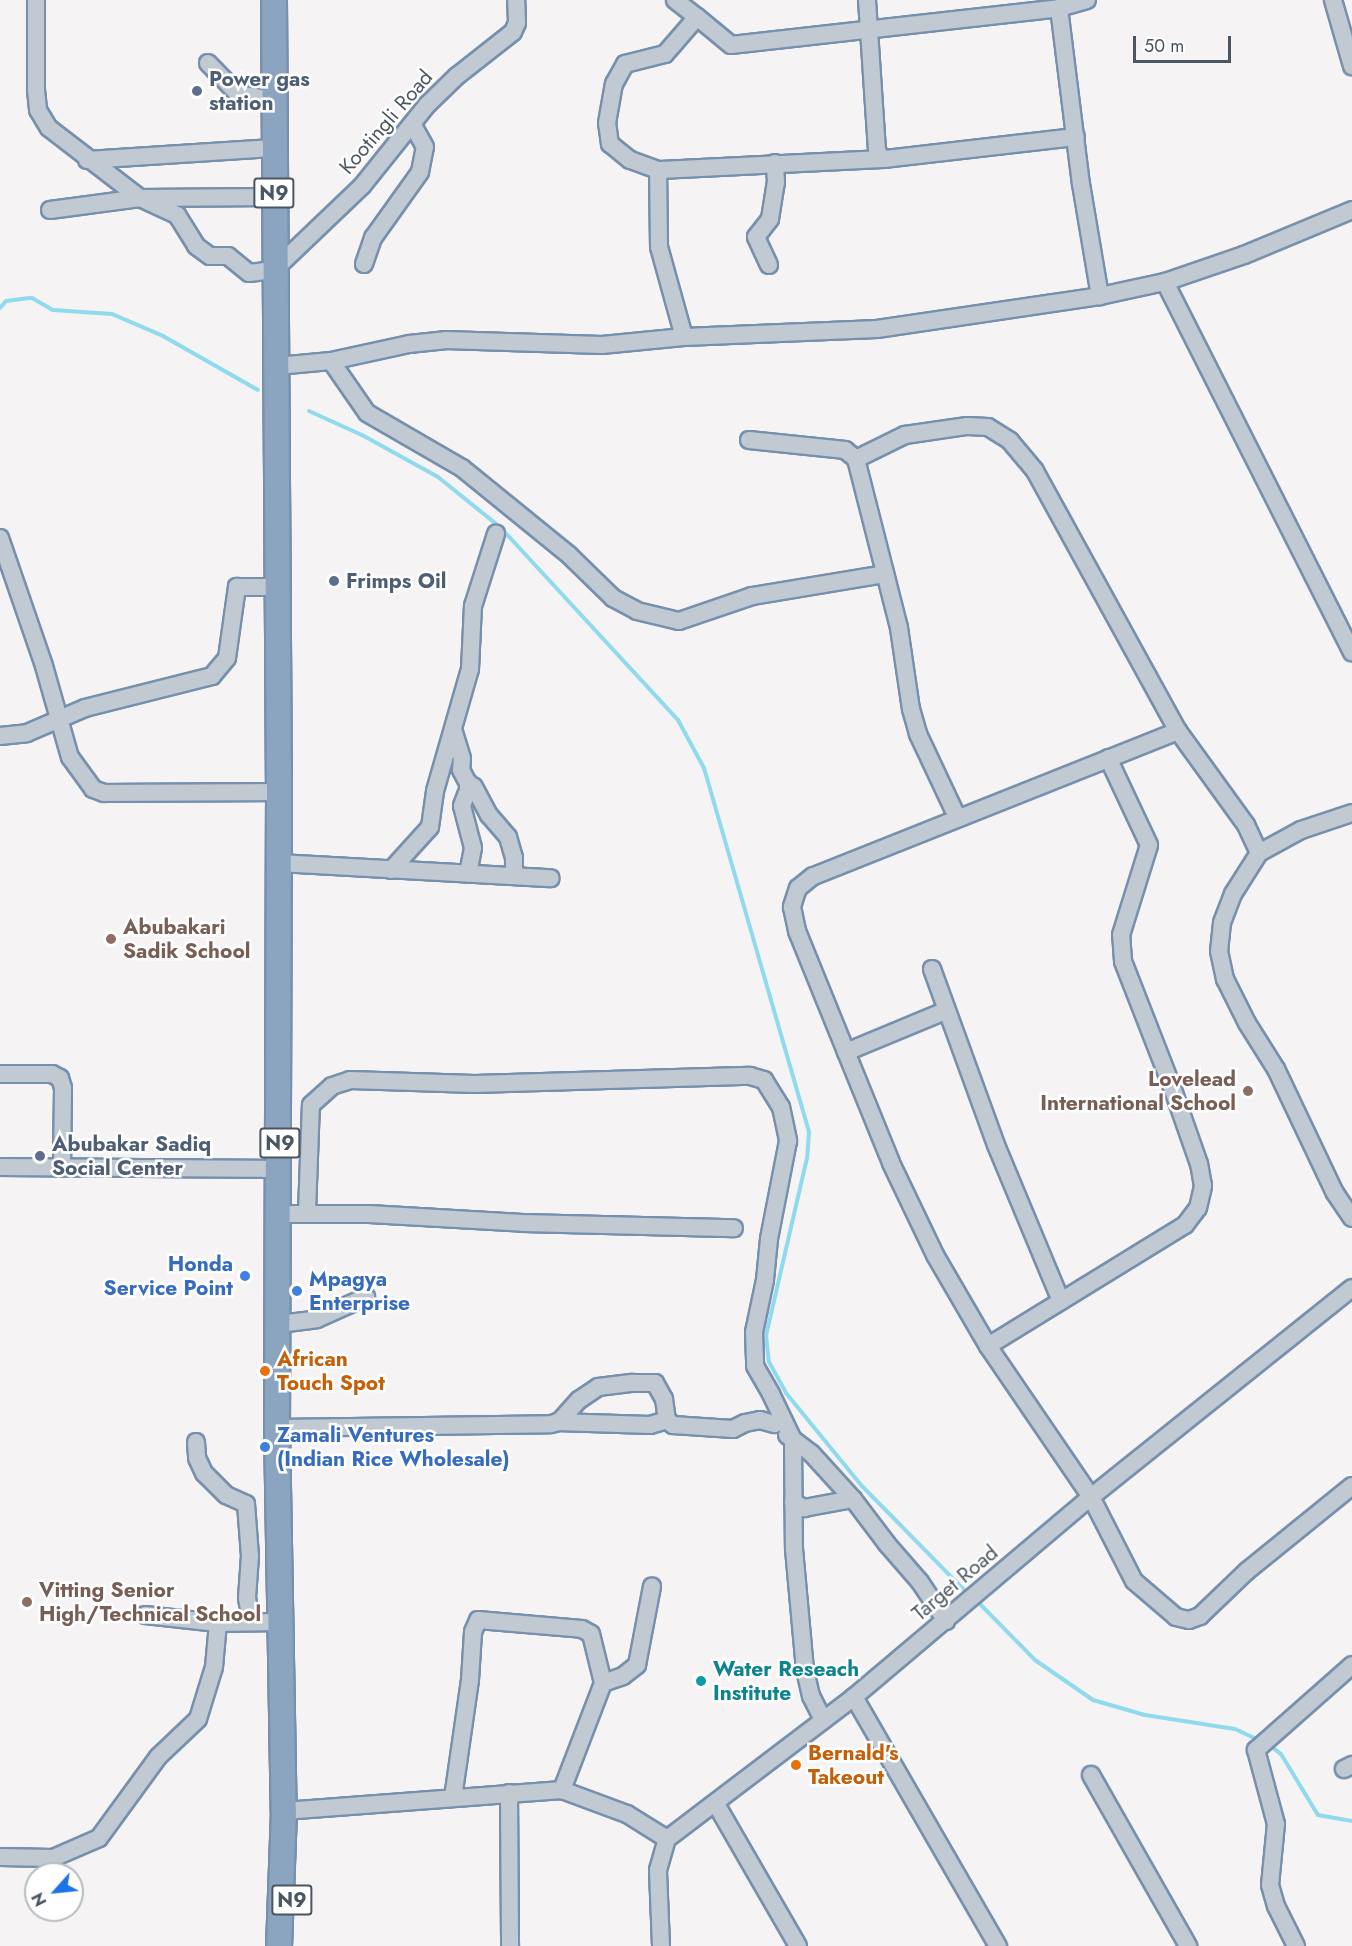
<!DOCTYPE html>
<style>
body{margin:0}
#map{position:relative;width:1352px;height:1946px;overflow:hidden;background:#f5f3f3;font-family:Jost,sans-serif}
div>[style]{position:absolute}
[style*='--x']{left:calc(var(--x)*1px);top:calc(var(--y)*1px);width:calc(var(--w)*1px);rotate:calc(var(--a)*1deg)}
.stream>*{height:4px;margin:-2px;padding:0 2px;transform-origin:2px;border-radius:2px;background:#90daee}
.roads{filter:drop-shadow(2px 0 #7690ad) drop-shadow(-2px 0 #7690ad) drop-shadow(0 2px #7690ad) drop-shadow(0 -2px #7690ad)}
.minor>*{height:16px;margin:-8px;padding:0 8px;transform-origin:8px;border-radius:8px;background:#c1cad2}
.highway>*{height:24px;margin:-12px;padding:0 12px;transform-origin:12px;border-radius:12px;background:#8ba5c1}
.dots>*{width:16px;height:16px;translate:-50% -50%;box-sizing:border-box;border:3px solid #fff;border-radius:50%}
span{translate:-50% -50%;white-space:nowrap;text-align:center;line-height:1.15;-webkit-text-stroke:5px #fff;paint-order:stroke}
.shield-label span{padding:2px 4px;background:#fff;border:2px solid;border-radius:4px;-webkit-text-stroke-width:0}
.shield-label{font-size:20px;color:#4a5661;font-weight:700}
.service-label{font-size:21px;color:#4e5e75;font-weight:700}
.left{translate:0 -50%;text-align:left}
.street-label{font-size:21px;color:#4a5661}
.education-label{font-size:21px;color:#785e54;font-weight:700}
.right{translate:-100% -50%;text-align:right}
.shop-label{font-size:21px;color:#366cbe;font-weight:700}
.food-label{font-size:21px;color:#c56008;font-weight:700}
.culture-label{font-size:21px;color:#0d838f;font-weight:700}
.north{position:absolute;left:24px;top:1862px;width:60px;height:60px;box-sizing:border-box;background:#fff;border:2px solid #b7bbc0;border-radius:50%;rotate:243deg;font-size:16px;font-weight:700;line-height:24px;text-align:center;color:#4a5661}
.north::after{content:'';display:block;margin:auto;width:21px;height:27px;background:#1a73e8;clip-path:polygon(50% 0,100% 100%,50% 72%,0 100%)}
.scale{position:absolute;left:1133px;top:36px;width:98px;height:27px;box-sizing:border-box;border:3px solid #4a5661;border-top:0;padding-left:8px;font-size:18px;line-height:21px;white-space:nowrap;color:#4a5661;-webkit-text-stroke:4px #fff;paint-order:stroke}
</style>
<div id="map">
<div class="stream">
<i style="--x:0;--y:308;--w:9;--a:-49"></i>
<i style="--x:6;--y:301;--w:26;--a:-7"></i>
<i style="--x:32;--y:298;--w:24;--a:30"></i>
<i style="--x:53;--y:310;--w:59;--a:3.9"></i>
<i style="--x:112;--y:314;--w:56;--a:23.3"></i>
<i style="--x:163;--y:336;--w:109;--a:29.6"></i>
<i style="--x:309;--y:411;--w:58;--a:24.4"></i>
<i style="--x:362;--y:435;--w:87;--a:28.9"></i>
<i style="--x:438;--y:477;--w:80;--a:38.9"></i>
<i style="--x:500;--y:527;--w:263;--a:47.3"></i>
<i style="--x:678;--y:720;--w:55;--a:61.6"></i>
<i style="--x:704;--y:768;--w:379;--a:73.9"></i>
<i style="--x:809;--y:1132;--w:26;--a:94"></i>
<i style="--x:807;--y:1158;--w:182;--a:103"></i>
<i style="--x:766;--y:1335;--w:27;--a:84"></i>
<i style="--x:769;--y:1362;--w:35;--a:61"></i>
<i style="--x:786;--y:1393;--w:119;--a:50.8"></i>
<i style="--x:861;--y:1485;--w:153;--a:45.5"></i>
<i style="--x:976;--y:1600;--w:84;--a:45.5"></i>
<i style="--x:1035;--y:1660;--w:70;--a:34.6"></i>
<i style="--x:1093;--y:1700;--w:54;--a:16.1"></i>
<i style="--x:1145;--y:1715;--w:91;--a:8.8"></i>
<i style="--x:1235;--y:1729;--w:26;--a:25"></i>
<i style="--x:1268;--y:1744;--w:16;--a:38"></i>
<i style="--x:1281;--y:1754;--w:71;--a:58.8"></i>
<i style="--x:1318;--y:1815;--w:35;--a:10"></i>
</div>
<div class="roads">
<div class="minor">
<i style="--x:36;--y:0;--w:90;--a:90"></i>
<i style="--x:36;--y:90;--w:20;--a:84"></i>
<i style="--x:38;--y:110;--w:21;--a:59"></i>
<i style="--x:49;--y:128;--w:115;--a:37.6"></i>
<i style="--x:140;--y:198;--w:41;--a:24.7"></i>
<i style="--x:177;--y:215;--w:36;--a:58"></i>
<i style="--x:196;--y:246;--w:17;--a:36"></i>
<i style="--x:210;--y:256;--w:18;--a:0"></i>
<i style="--x:228;--y:256;--w:27;--a:39"></i>
<i style="--x:249;--y:273;--w:25;--a:-7"></i>
<i style="--x:274;--y:270;--w:122;--a:-43.7"></i>
<i style="--x:362;--y:186;--w:102;--a:-51.3"></i>
<i style="--x:426;--y:106;--w:43;--a:-44.1"></i>
<i style="--x:457;--y:76;--w:71;--a:-38.2"></i>
<i style="--x:513;--y:32;--w:10;--a:-66"></i>
<i style="--x:517;--y:23;--w:23;--a:-92"></i>
<i style="--x:675;--y:0;--w:28;--a:38"></i>
<i style="--x:867;--y:0;--w:150;--a:86.2"></i>
<i style="--x:877;--y:150;--w:8;--a:67"></i>
<i style="--x:880;--y:157;--w:5;--a:22"></i>
<i style="--x:885;--y:159;--w:192;--a:-6.6"></i>
<i style="--x:1333;--y:0;--w:69;--a:73.9"></i>
<i style="--x:1059;--y:8;--w:177;--a:82.9"></i>
<i style="--x:1081;--y:184;--w:114;--a:80.4"></i>
<i style="--x:208;--y:63;--w:43;--a:45.9"></i>
<i style="--x:238;--y:94;--w:36;--a:10"></i>
<i style="--x:87;--y:160;--w:186;--a:-3.7"></i>
<i style="--x:658;--y:170;--w:30;--a:-160"></i>
<i style="--x:630;--y:160;--w:26;--a:-141"></i>
<i style="--x:610;--y:144;--w:21;--a:-98"></i>
<i style="--x:607;--y:123;--w:40;--a:-80"></i>
<i style="--x:614;--y:84;--w:23;--a:-61"></i>
<i style="--x:625;--y:64;--w:41;--a:-14"></i>
<i style="--x:665;--y:54;--w:49;--a:-49.1"></i>
<i style="--x:697;--y:17;--w:44;--a:39.5"></i>
<i style="--x:731;--y:45;--w:330;--a:-6.4"></i>
<i style="--x:1059;--y:8;--w:29;--a:-16"></i>
<i style="--x:50;--y:210;--w:91;--a:-7.6"></i>
<i style="--x:140;--y:198;--w:134;--a:-0.4"></i>
<i style="--x:364;--y:264;--w:28;--a:-71"></i>
<i style="--x:373;--y:238;--w:81;--a:-54.5"></i>
<i style="--x:420;--y:172;--w:25;--a:-79"></i>
<i style="--x:425;--y:147;--w:26;--a:-119"></i>
<i style="--x:769;--y:265;--w:31;--a:-115"></i>
<i style="--x:756;--y:237;--w:23;--a:-52"></i>
<i style="--x:770;--y:219;--w:36;--a:-81"></i>
<i style="--x:776;--y:183;--w:20;--a:-93"></i>
<i style="--x:1165;--y:282;--w:415;--a:63.2"></i>
<i style="--x:684;--y:337;--w:93;--a:-105.5"></i>
<i style="--x:659;--y:247;--w:77;--a:-90.7"></i>
<i style="--x:658;--y:170;--w:227;--a:-2.8"></i>
<i style="--x:331;--y:361;--w:63;--a:55.3"></i>
<i style="--x:367;--y:413;--w:110;--a:30.1"></i>
<i style="--x:462;--y:468;--w:138;--a:39.1"></i>
<i style="--x:569;--y:555;--w:62;--a:44.3"></i>
<i style="--x:613;--y:598;--w:27;--a:28"></i>
<i style="--x:637;--y:611;--w:43;--a:13.4"></i>
<i style="--x:679;--y:621;--w:77;--a:-18.9"></i>
<i style="--x:752;--y:596;--w:135;--a:-9.4"></i>
<i style="--x:277;--y:366;--w:54;--a:-5.3"></i>
<i style="--x:331;--y:361;--w:80;--a:-12.3"></i>
<i style="--x:409;--y:344;--w:36;--a:-6"></i>
<i style="--x:445;--y:340;--w:157;--a:1.8"></i>
<i style="--x:602;--y:345;--w:82;--a:-5.6"></i>
<i style="--x:684;--y:337;--w:193;--a:-2.4"></i>
<i style="--x:877;--y:329;--w:225;--a:-8.4"></i>
<i style="--x:1100;--y:296;--w:66;--a:-12.2"></i>
<i style="--x:1165;--y:282;--w:83;--a:-18.9"></i>
<i style="--x:1244;--y:255;--w:117;--a:-22.6"></i>
<i style="--x:749;--y:440;--w:97;--a:5.9"></i>
<i style="--x:845;--y:450;--w:14;--a:39"></i>
<i style="--x:856;--y:459;--w:174;--a:75.7"></i>
<i style="--x:899;--y:628;--w:82;--a:81.6"></i>
<i style="--x:911;--y:709;--w:26;--a:74"></i>
<i style="--x:918;--y:734;--w:92;--a:64.8"></i>
<i style="--x:856;--y:459;--w:55;--a:-26.1"></i>
<i style="--x:905;--y:435;--w:63;--a:-8.3"></i>
<i style="--x:967;--y:426;--w:21;--a:3"></i>
<i style="--x:988;--y:427;--w:26;--a:32"></i>
<i style="--x:1010;--y:441;--w:39;--a:50"></i>
<i style="--x:1035;--y:471;--w:297;--a:61.2"></i>
<i style="--x:1178;--y:731;--w:116;--a:54.1"></i>
<i style="--x:1246;--y:825;--w:31;--a:65"></i>
<i style="--x:0;--y:538;--w:135;--a:71"></i>
<i style="--x:44;--y:666;--w:95;--a:74.1"></i>
<i style="--x:70;--y:757;--w:39;--a:54"></i>
<i style="--x:93;--y:789;--w:12;--a:20"></i>
<i style="--x:104;--y:793;--w:175;--a:-0.3"></i>
<i style="--x:453;--y:729;--w:31;--a:73"></i>
<i style="--x:462;--y:759;--w:11;--a:95"></i>
<i style="--x:461;--y:770;--w:15;--a:62"></i>
<i style="--x:468;--y:783;--w:7;--a:90"></i>
<i style="--x:468;--y:790;--w:17;--a:111"></i>
<i style="--x:462;--y:806;--w:43;--a:75.3"></i>
<i style="--x:473;--y:848;--w:26;--a:101"></i>
<i style="--x:1178;--y:731;--w:393;--a:158.3"></i>
<i style="--x:813;--y:876;--w:19;--a:141"></i>
<i style="--x:798;--y:888;--w:20;--a:108"></i>
<i style="--x:792;--y:907;--w:25;--a:78"></i>
<i style="--x:797;--y:931;--w:250;--a:67.9"></i>
<i style="--x:891;--y:1163;--w:102;--a:64.4"></i>
<i style="--x:935;--y:1255;--w:105;--a:59.8"></i>
<i style="--x:988;--y:1346;--w:183;--a:55.7"></i>
<i style="--x:1091;--y:1497;--w:94;--a:62.9"></i>
<i style="--x:1134;--y:1581;--w:55;--a:40.6"></i>
<i style="--x:1176;--y:1617;--w:13;--a:13"></i>
<i style="--x:1189;--y:1620;--w:12;--a:-20"></i>
<i style="--x:1200;--y:1616;--w:65;--a:-43.8"></i>
<i style="--x:1247;--y:1571;--w:135;--a:-39"></i>
<i style="--x:0;--y:736;--w:27;--a:-6"></i>
<i style="--x:27;--y:733;--w:63;--a:-23.3"></i>
<i style="--x:85;--y:708;--w:131;--a:-14.1"></i>
<i style="--x:212;--y:676;--w:23;--a:-50"></i>
<i style="--x:227;--y:658;--w:72;--a:-82"></i>
<i style="--x:237;--y:587;--w:40;--a:0"></i>
<i style="--x:468;--y:783;--w:7;--a:34"></i>
<i style="--x:474;--y:787;--w:32;--a:62"></i>
<i style="--x:489;--y:815;--w:29;--a:49"></i>
<i style="--x:508;--y:837;--w:22;--a:74"></i>
<i style="--x:514;--y:858;--w:18;--a:90"></i>
<i style="--x:1352;--y:813;--w:54;--a:161.6"></i>
<i style="--x:1301;--y:830;--w:48;--a:151.3"></i>
<i style="--x:1259;--y:853;--w:49;--a:122.4"></i>
<i style="--x:1233;--y:894;--w:31;--a:111"></i>
<i style="--x:1222;--y:923;--w:28;--a:96"></i>
<i style="--x:1219;--y:951;--w:29;--a:78"></i>
<i style="--x:1225;--y:979;--w:49;--a:63.4"></i>
<i style="--x:1247;--y:1023;--w:54;--a:57.8"></i>
<i style="--x:1276;--y:1069;--w:137;--a:64.6"></i>
<i style="--x:1335;--y:1193;--w:30;--a:56"></i>
<i style="--x:279;--y:863;--w:272;--a:3.2"></i>
<i style="--x:391;--y:870;--w:58;--a:-47.8"></i>
<i style="--x:430;--y:827;--w:36;--a:-82"></i>
<i style="--x:435;--y:791;--w:127;--a:-74"></i>
<i style="--x:470;--y:669;--w:63;--a:-87.3"></i>
<i style="--x:473;--y:606;--w:76;--a:-72.3"></i>
<i style="--x:932;--y:969;--w:187;--a:70"></i>
<i style="--x:996;--y:1145;--w:169;--a:67.4"></i>
<i style="--x:846;--y:1052;--w:107;--a:-22.5"></i>
<i style="--x:0;--y:1074;--w:52;--a:0"></i>
<i style="--x:52;--y:1074;--w:9;--a:27"></i>
<i style="--x:60;--y:1078;--w:10;--a:73"></i>
<i style="--x:63;--y:1088;--w:79;--a:90.7"></i>
<i style="--x:0;--y:1167;--w:280;--a:0.4"></i>
<i style="--x:307;--y:1212;--w:107;--a:-87.9"></i>
<i style="--x:311;--y:1105;--w:28;--a:-42"></i>
<i style="--x:332;--y:1086;--w:19;--a:-18"></i>
<i style="--x:350;--y:1080;--w:125;--a:1.8"></i>
<i style="--x:475;--y:1084;--w:275;--a:-1.7"></i>
<i style="--x:750;--y:1076;--w:15;--a:16"></i>
<i style="--x:764;--y:1080;--w:32;--a:58"></i>
<i style="--x:781;--y:1107;--w:35;--a:78"></i>
<i style="--x:788;--y:1141;--w:100;--a:101"></i>
<i style="--x:769;--y:1239;--w:41;--a:95.6"></i>
<i style="--x:765;--y:1280;--w:53;--a:101.9"></i>
<i style="--x:754;--y:1332;--w:34;--a:88"></i>
<i style="--x:755;--y:1366;--w:32;--a:60"></i>
<i style="--x:771;--y:1394;--w:51;--a:64.4"></i>
<i style="--x:793;--y:1440;--w:109;--a:89.5"></i>
<i style="--x:794;--y:1549;--w:121;--a:84.8"></i>
<i style="--x:805;--y:1670;--w:27;--a:77"></i>
<i style="--x:811;--y:1696;--w:27;--a:63"></i>
<i style="--x:279;--y:1214;--w:90;--a:0"></i>
<i style="--x:369;--y:1214;--w:154;--a:3.3"></i>
<i style="--x:523;--y:1223;--w:211;--a:1.4"></i>
<i style="--x:279;--y:1324;--w:38;--a:-7"></i>
<i style="--x:317;--y:1319;--w:54;--a:-24.2"></i>
<i style="--x:988;--y:1346;--w:231;--a:-31.6"></i>
<i style="--x:1185;--y:1225;--w:21;--a:-53"></i>
<i style="--x:1198;--y:1208;--w:23;--a:-77"></i>
<i style="--x:1203;--y:1186;--w:22;--a:-100"></i>
<i style="--x:1199;--y:1164;--w:82;--a:-109.3"></i>
<i style="--x:1172;--y:1087;--w:135;--a:-111.3"></i>
<i style="--x:1123;--y:961;--w:26;--a:-94"></i>
<i style="--x:1121;--y:935;--w:94;--a:-72.7"></i>
<i style="--x:1149;--y:845;--w:96;--a:-115.2"></i>
<i style="--x:557;--y:1422;--w:93;--a:1.8"></i>
<i style="--x:650;--y:1425;--w:18;--a:-16"></i>
<i style="--x:277;--y:1428;--w:274;--a:-0.8"></i>
<i style="--x:551;--y:1424;--w:8;--a:-14"></i>
<i style="--x:559;--y:1422;--w:30;--a:-48"></i>
<i style="--x:579;--y:1400;--w:23;--a:-34"></i>
<i style="--x:598;--y:1387;--w:35;--a:-7"></i>
<i style="--x:633;--y:1383;--w:22;--a:0"></i>
<i style="--x:655;--y:1383;--w:18;--a:61"></i>
<i style="--x:664;--y:1399;--w:21;--a:82"></i>
<i style="--x:667;--y:1420;--w:8;--a:40"></i>
<i style="--x:673;--y:1425;--w:60;--a:3.8"></i>
<i style="--x:733;--y:1429;--w:13;--a:-27"></i>
<i style="--x:745;--y:1423;--w:15;--a:-11"></i>
<i style="--x:760;--y:1420;--w:15;--a:16"></i>
<i style="--x:787;--y:1435;--w:30;--a:37"></i>
<i style="--x:811;--y:1453;--w:62;--a:47.6"></i>
<i style="--x:853;--y:1499;--w:56;--a:52.9"></i>
<i style="--x:887;--y:1544;--w:50;--a:49"></i>
<i style="--x:920;--y:1582;--w:47;--a:56.3"></i>
<i style="--x:196;--y:1442;--w:16;--a:86"></i>
<i style="--x:197;--y:1458;--w:17;--a:65"></i>
<i style="--x:204;--y:1473;--w:31;--a:45"></i>
<i style="--x:226;--y:1495;--w:22;--a:24"></i>
<i style="--x:246;--y:1504;--w:52;--a:85.6"></i>
<i style="--x:250;--y:1556;--w:42;--a:94.1"></i>
<i style="--x:247;--y:1598;--w:23;--a:80"></i>
<i style="--x:793;--y:1502;--w:13;--a:29"></i>
<i style="--x:804;--y:1508;--w:50;--a:-10.4"></i>
<i style="--x:145;--y:1615;--w:73;--a:6.3"></i>
<i style="--x:218;--y:1623;--w:62;--a:-0.9"></i>
<i style="--x:603;--y:1683;--w:21;--a:-19"></i>
<i style="--x:623;--y:1676;--w:18;--a:-38"></i>
<i style="--x:637;--y:1665;--w:80;--a:-79.2"></i>
<i style="--x:854;--y:1697;--w:288;--a:60"></i>
<i style="--x:1344;--y:1769;--w:9;--a:-27"></i>
<i style="--x:1091;--y:1775;--w:197;--a:60.4"></i>
<i style="--x:509;--y:1793;--w:153;--a:89.6"></i>
<i style="--x:453;--y:1798;--w:119;--a:-81.8"></i>
<i style="--x:470;--y:1680;--w:48;--a:-86.4"></i>
<i style="--x:473;--y:1632;--w:13;--a:-67"></i>
<i style="--x:478;--y:1620;--w:104;--a:4.9"></i>
<i style="--x:582;--y:1629;--w:10;--a:29"></i>
<i style="--x:591;--y:1634;--w:50;--a:76.2"></i>
<i style="--x:603;--y:1683;--w:115;--a:111"></i>
<i style="--x:716;--y:1804;--w:164;--a:60"></i>
<i style="--x:284;--y:1811;--w:279;--a:-4.3"></i>
<i style="--x:562;--y:1790;--w:69;--a:20.3"></i>
<i style="--x:627;--y:1814;--w:47;--a:32"></i>
<i style="--x:0;--y:1857;--w:53;--a:1.1"></i>
<i style="--x:53;--y:1858;--w:50;--a:-23.5"></i>
<i style="--x:99;--y:1838;--w:100;--a:-53.9"></i>
<i style="--x:158;--y:1757;--w:55;--a:-43.5"></i>
<i style="--x:198;--y:1719;--w:54;--a:-72.9"></i>
<i style="--x:214;--y:1667;--w:44;--a:-84.8"></i>
<i style="--x:661;--y:1946;--w:76;--a:-92.3"></i>
<i style="--x:658;--y:1870;--w:32;--a:-74"></i>
<i style="--x:667;--y:1839;--w:235;--a:-37.2"></i>
<i style="--x:854;--y:1697;--w:310;--a:-40.2"></i>
<i style="--x:1091;--y:1497;--w:334;--a:-38.7"></i>
<i style="--x:1296;--y:1946;--w:45;--a:-116.6"></i>
<i style="--x:1276;--y:1906;--w:22;--a:-106"></i>
<i style="--x:1270;--y:1885;--w:61;--a:-84.4"></i>
<i style="--x:1276;--y:1824;--w:77;--a:-105.1"></i>
<i style="--x:1256;--y:1750;--w:128;--a:-41.5"></i>
</div>
<div class="highway">
<i style="--x:274;--y:0;--w:792;--a:89.64"></i>
<i style="--x:279;--y:792;--w:636;--a:90.18"></i>
<i style="--x:277;--y:1428;--w:383;--a:89"></i>
<i style="--x:284;--y:1811;--w:135;--a:92.1"></i>
</div>
</div>
<div class="dots">
<i style="left:197px;top:91px;background:#5c6f8a"></i>
<i style="left:334px;top:581px;background:#5c6f8a"></i>
<i style="left:111px;top:939px;background:#8d6e63"></i>
<i style="left:1248px;top:1091px;background:#8d6e63"></i>
<i style="left:40px;top:1156px;background:#5c6f8a"></i>
<i style="left:245px;top:1276px;background:#3f7fe0"></i>
<i style="left:297px;top:1291px;background:#3f7fe0"></i>
<i style="left:265px;top:1371px;background:#e8710a"></i>
<i style="left:265px;top:1447px;background:#3f7fe0"></i>
<i style="left:27px;top:1602px;background:#8d6e63"></i>
<i style="left:701px;top:1681px;background:#0f9aa8"></i>
<i style="left:796px;top:1765px;background:#e8710a"></i>
</div>
<div class="shield-label">
<span style="left:274px;top:193px">N9</span>
<span style="left:280px;top:1143px">N9</span>
<span style="left:292px;top:1900px">N9</span>
</div>
<div class="service-label">
<span class="left" style="left:209px;top:91px">Power gas<br>station</span>
<span class="left" style="left:346px;top:581px">Frimps Oil</span>
<span class="left" style="left:52px;top:1156px">Abubakar Sadiq<br>Social Center</span>
</div>
<div class="street-label">
<span style="left:386px;top:122px;rotate:-49deg">Kootingli Road</span>
<span style="left:955px;top:1583px;rotate:-40deg">Target Road</span>
</div>
<div class="education-label">
<span class="left" style="left:123px;top:939px">Abubakari<br>Sadik School</span>
<span class="right" style="left:1236px;top:1091px">Lovelead<br>International School</span>
<span class="left" style="left:39px;top:1602px">Vitting Senior<br>High/Technical School</span>
</div>
<div class="shop-label">
<span class="right" style="left:233px;top:1276px">Honda<br>Service Point</span>
<span class="left" style="left:309px;top:1291px">Mpagya<br>Enterprise</span>
<span class="left" style="left:277px;top:1447px">Zamali Ventures<br>(Indian Rice Wholesale)</span>
</div>
<div class="food-label">
<span class="left" style="left:277px;top:1371px">African<br>Touch Spot</span>
<span class="left" style="left:808px;top:1765px">Bernald's<br>Takeout</span>
</div>
<div class="culture-label">
<span class="left" style="left:713px;top:1681px">Water Reseach<br>Institute</span>
</div>
<div class="north">N</div>
<div class="scale">50 m</div>
</div>
